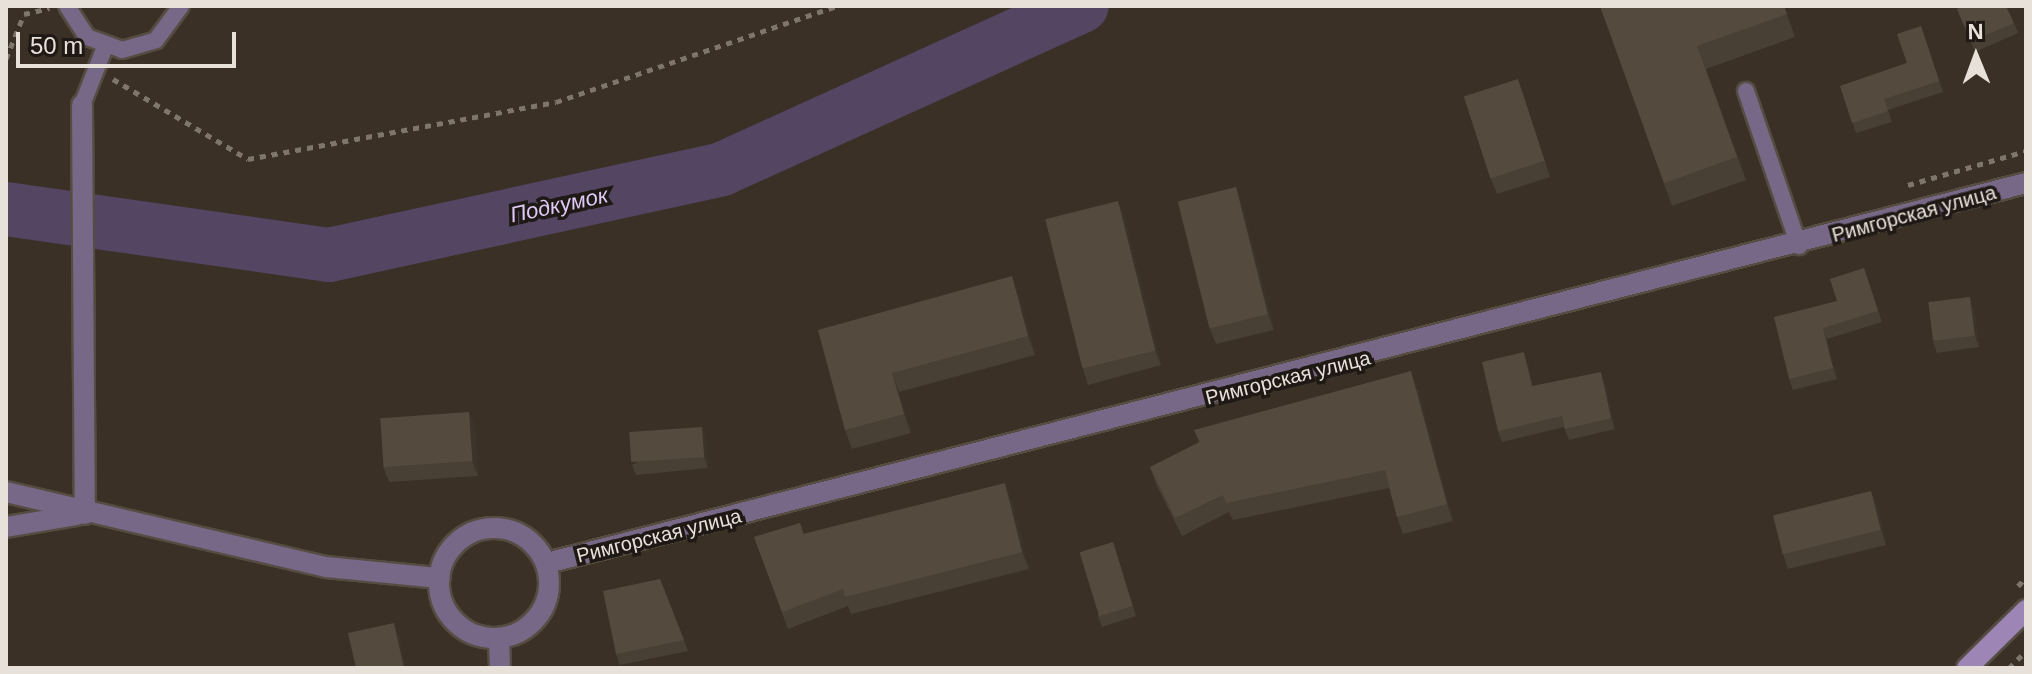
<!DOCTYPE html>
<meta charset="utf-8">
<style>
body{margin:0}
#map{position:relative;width:2032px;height:674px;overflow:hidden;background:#3a3025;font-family:Arial,sans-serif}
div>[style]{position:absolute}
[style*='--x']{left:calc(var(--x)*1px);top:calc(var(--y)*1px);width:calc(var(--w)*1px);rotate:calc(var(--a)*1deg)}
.river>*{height:54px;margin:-27px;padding:0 27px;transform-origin:27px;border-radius:27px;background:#544563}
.path>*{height:5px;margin-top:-2.5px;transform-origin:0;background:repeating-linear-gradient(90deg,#7e756c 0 6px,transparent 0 12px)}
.roads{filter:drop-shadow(2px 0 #564c42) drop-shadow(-2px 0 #564c42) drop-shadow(0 2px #564c42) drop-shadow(0 -2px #564c42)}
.lane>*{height:16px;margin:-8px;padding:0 8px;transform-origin:8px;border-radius:8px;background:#766886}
.street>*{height:20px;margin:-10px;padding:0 10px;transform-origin:10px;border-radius:10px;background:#766886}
.street>.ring{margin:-10px;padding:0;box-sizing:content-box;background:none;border:20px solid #766886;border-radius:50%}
.secondary>*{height:20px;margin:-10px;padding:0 10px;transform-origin:10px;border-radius:10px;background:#9d85b6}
.wall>*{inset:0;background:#494035}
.shaded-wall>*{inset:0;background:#3c342b}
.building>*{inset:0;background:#554a3e;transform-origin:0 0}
span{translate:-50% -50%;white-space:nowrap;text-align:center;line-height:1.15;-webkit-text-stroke:7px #1e1914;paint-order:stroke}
.street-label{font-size:20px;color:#e8e1da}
.water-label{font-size:22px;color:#dfcaf7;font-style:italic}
.frame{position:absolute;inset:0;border:8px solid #e8e1da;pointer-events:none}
.north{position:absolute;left:1936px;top:16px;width:80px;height:80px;-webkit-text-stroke:6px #1e1914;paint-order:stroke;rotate:359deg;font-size:22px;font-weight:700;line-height:32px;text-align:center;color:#e8e1da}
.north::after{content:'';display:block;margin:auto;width:28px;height:36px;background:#e8e1da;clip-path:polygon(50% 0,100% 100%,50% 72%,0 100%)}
.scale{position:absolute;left:16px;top:32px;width:220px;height:36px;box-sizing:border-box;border:4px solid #e8e1da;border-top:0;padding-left:10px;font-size:24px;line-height:28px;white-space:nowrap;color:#e8e1da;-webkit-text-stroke:6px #1e1914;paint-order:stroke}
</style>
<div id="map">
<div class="river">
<i style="--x:6;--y:209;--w:326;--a:8.1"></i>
<i style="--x:329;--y:255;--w:402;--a:-12.3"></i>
<i style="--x:722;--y:169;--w:395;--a:-24.4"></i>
</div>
<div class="path">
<i style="--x:6;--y:59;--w:48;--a:-68.2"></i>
<i style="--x:24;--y:14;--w:26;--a:-13"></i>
<i style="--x:113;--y:79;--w:157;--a:30.7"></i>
<i style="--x:248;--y:159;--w:313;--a:-10.5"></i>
<i style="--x:556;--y:102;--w:297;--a:-18.9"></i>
<i style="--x:1908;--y:185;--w:123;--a:-16.1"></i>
<i style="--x:2018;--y:586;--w:12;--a:-48"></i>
<i style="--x:2009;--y:668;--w:24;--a:-45"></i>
</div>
<div class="roads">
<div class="lane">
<i style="--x:67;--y:6;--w:37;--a:57"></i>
<i style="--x:87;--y:37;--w:37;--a:20"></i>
<i style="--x:122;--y:50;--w:35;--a:-16"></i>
<i style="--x:156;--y:40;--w:42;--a:-53.7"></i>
<i style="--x:1746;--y:91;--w:164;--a:71.1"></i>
<i style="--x:82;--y:105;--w:62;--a:-68.4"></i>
</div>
<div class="street">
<i style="--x:82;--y:105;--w:409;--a:89.6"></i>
<i style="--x:6;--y:492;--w:329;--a:13.2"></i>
<i style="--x:326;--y:567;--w:114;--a:5.6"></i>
<i style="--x:6;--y:527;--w:72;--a:-9.6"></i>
<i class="ring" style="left:439px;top:528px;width:90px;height:90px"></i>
<i style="--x:547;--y:563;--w:1527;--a:-14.41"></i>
<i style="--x:499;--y:639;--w:29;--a:88"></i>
</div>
<div class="secondary">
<i style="--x:1967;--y:668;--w:83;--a:-44.5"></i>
</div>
</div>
<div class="wall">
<i style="clip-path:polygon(1600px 6px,1784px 6px,1795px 37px,1706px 69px,1746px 180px,1672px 206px)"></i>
<i style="clip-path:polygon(1957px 9px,2014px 23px,2018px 33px,1975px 52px)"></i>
<i style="clip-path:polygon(1921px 26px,1943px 92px,1888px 110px,1892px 122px,1856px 133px,1840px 86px,1907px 63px)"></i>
<i style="clip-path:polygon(1523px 94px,1550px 177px,1497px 194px,1491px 179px)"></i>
<i style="clip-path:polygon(1236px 187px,1242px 203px,1274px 330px,1216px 344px,1210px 329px)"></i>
<i style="clip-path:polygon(1118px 201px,1124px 216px,1161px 365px,1088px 385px,1083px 369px)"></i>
<i style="clip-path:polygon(1864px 268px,1882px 322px,1827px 339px,1837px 379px,1793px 390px,1789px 379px,1837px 301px)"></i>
<i style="clip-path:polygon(1019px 295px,1035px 355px,899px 392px,911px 433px,852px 449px,845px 430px,818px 330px)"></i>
<i style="clip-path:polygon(1974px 308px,1979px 347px,1937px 353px,1933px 342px)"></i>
<i style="clip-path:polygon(1528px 363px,1533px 386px,1605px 383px,1615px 429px,1569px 440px,1564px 427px,1502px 442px,1498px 431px)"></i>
<i style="clip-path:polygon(1418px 389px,1453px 521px,1403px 534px,1397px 517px,1389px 488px,1233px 520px,1229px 512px,1182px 536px,1156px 484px,1150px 467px,1199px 442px,1194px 430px)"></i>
<i style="clip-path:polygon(469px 412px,475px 428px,478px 476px,389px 482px,383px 466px)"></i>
<i style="clip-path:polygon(702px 427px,706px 438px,708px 468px,636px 475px,632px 465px)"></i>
<i style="clip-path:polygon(1871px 491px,1877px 506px,1886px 545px,1788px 569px,1783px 554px)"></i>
<i style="clip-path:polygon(1012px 500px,1029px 569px,851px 614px,848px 606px,788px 629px,754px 537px,800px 523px,804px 534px)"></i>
<i style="clip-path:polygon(1113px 542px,1136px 616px,1102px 627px,1098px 616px)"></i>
<i style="clip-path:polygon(660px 579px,688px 651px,620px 665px,616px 654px)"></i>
</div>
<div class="shaded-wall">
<i style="clip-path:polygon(1236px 187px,1242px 203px,1274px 330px,1268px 314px)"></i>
<i style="clip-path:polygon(1118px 201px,1124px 216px,1161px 365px,1155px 350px)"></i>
<i style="clip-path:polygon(1012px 276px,1019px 295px,1035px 355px,1028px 336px)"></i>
<i style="clip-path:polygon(1970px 297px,1974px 308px,1979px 347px,1975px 336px)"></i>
<i style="clip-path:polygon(1823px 328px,1827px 339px,1837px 379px,1833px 368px)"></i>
<i style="clip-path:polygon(1524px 352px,1528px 363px,1536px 397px,1532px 386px)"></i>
<i style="clip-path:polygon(1411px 371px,1418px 389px,1453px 521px,1447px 504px)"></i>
<i style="clip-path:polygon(1601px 372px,1605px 383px,1615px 429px,1611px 418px)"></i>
<i style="clip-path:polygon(892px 373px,899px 392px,911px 433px,904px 414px)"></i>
<i style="clip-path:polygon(469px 412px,475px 428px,478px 476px,472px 461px)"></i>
<i style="clip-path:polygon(702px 427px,706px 438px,708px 468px,704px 457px)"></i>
<i style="clip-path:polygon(1005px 483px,1012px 500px,1029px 569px,1022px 552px)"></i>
<i style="clip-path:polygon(1871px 491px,1877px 506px,1886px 545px,1881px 530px)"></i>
<i style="clip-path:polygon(394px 623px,400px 638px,406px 668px,404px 668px)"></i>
</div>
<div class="building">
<i style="clip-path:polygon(1600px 6px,1784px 6px,1787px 14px,1697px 46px,1737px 157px,1664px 183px)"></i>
<i style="clip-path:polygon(1964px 6px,2006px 6px,2014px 23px,1971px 41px,1957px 9px)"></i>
<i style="clip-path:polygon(1921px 26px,1939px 81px,1884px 99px,1888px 111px,1852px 123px,1840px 86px,1907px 63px,1897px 34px)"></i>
<i style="left:1518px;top:79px;width:86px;height:57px;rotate:72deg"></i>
<i style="left:1236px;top:187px;width:131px;height:60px;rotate:76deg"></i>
<i style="left:1118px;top:201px;width:154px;height:75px;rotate:76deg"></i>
<i style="clip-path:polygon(1864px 268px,1878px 311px,1823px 328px,1833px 368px,1789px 379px,1774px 317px,1837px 301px,1830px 279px)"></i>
<i style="clip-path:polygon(1012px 276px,1028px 336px,892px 373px,904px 414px,845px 430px,818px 330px)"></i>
<i style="left:1970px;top:297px;width:39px;height:42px;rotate:83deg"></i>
<i style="clip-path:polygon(1524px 352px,1532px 386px,1601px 372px,1611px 418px,1565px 429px,1562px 416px,1498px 431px,1482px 362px)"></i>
<i style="clip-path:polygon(1411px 371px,1447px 504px,1397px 517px,1385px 470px,1226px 503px,1223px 495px,1175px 518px,1150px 467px,1200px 442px,1194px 430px)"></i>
<i style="left:469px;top:412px;width:49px;height:89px;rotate:86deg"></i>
<i style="left:702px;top:427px;width:30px;height:73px;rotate:86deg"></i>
<i style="clip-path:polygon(1005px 483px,1022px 552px,845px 597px,843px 589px,782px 612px,754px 537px,800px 523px,803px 534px)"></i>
<i style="left:1871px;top:491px;width:40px;height:101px;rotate:76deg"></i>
<i style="left:1113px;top:542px;width:67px;height:35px;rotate:73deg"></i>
<i style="clip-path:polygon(660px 579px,684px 640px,616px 654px,603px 591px)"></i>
<i style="clip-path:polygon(394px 623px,404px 668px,356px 668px,348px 633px)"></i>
</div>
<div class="street-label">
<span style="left:1914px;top:214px;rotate:-15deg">Римгорская улица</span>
<span style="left:1288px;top:378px;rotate:-14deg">Римгорская улица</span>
<span style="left:659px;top:536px;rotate:-14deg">Римгорская улица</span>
</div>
<div class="water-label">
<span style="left:559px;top:205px;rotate:-12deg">Подкумок</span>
</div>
<div class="frame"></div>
<div class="north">N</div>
<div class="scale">50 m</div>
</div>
